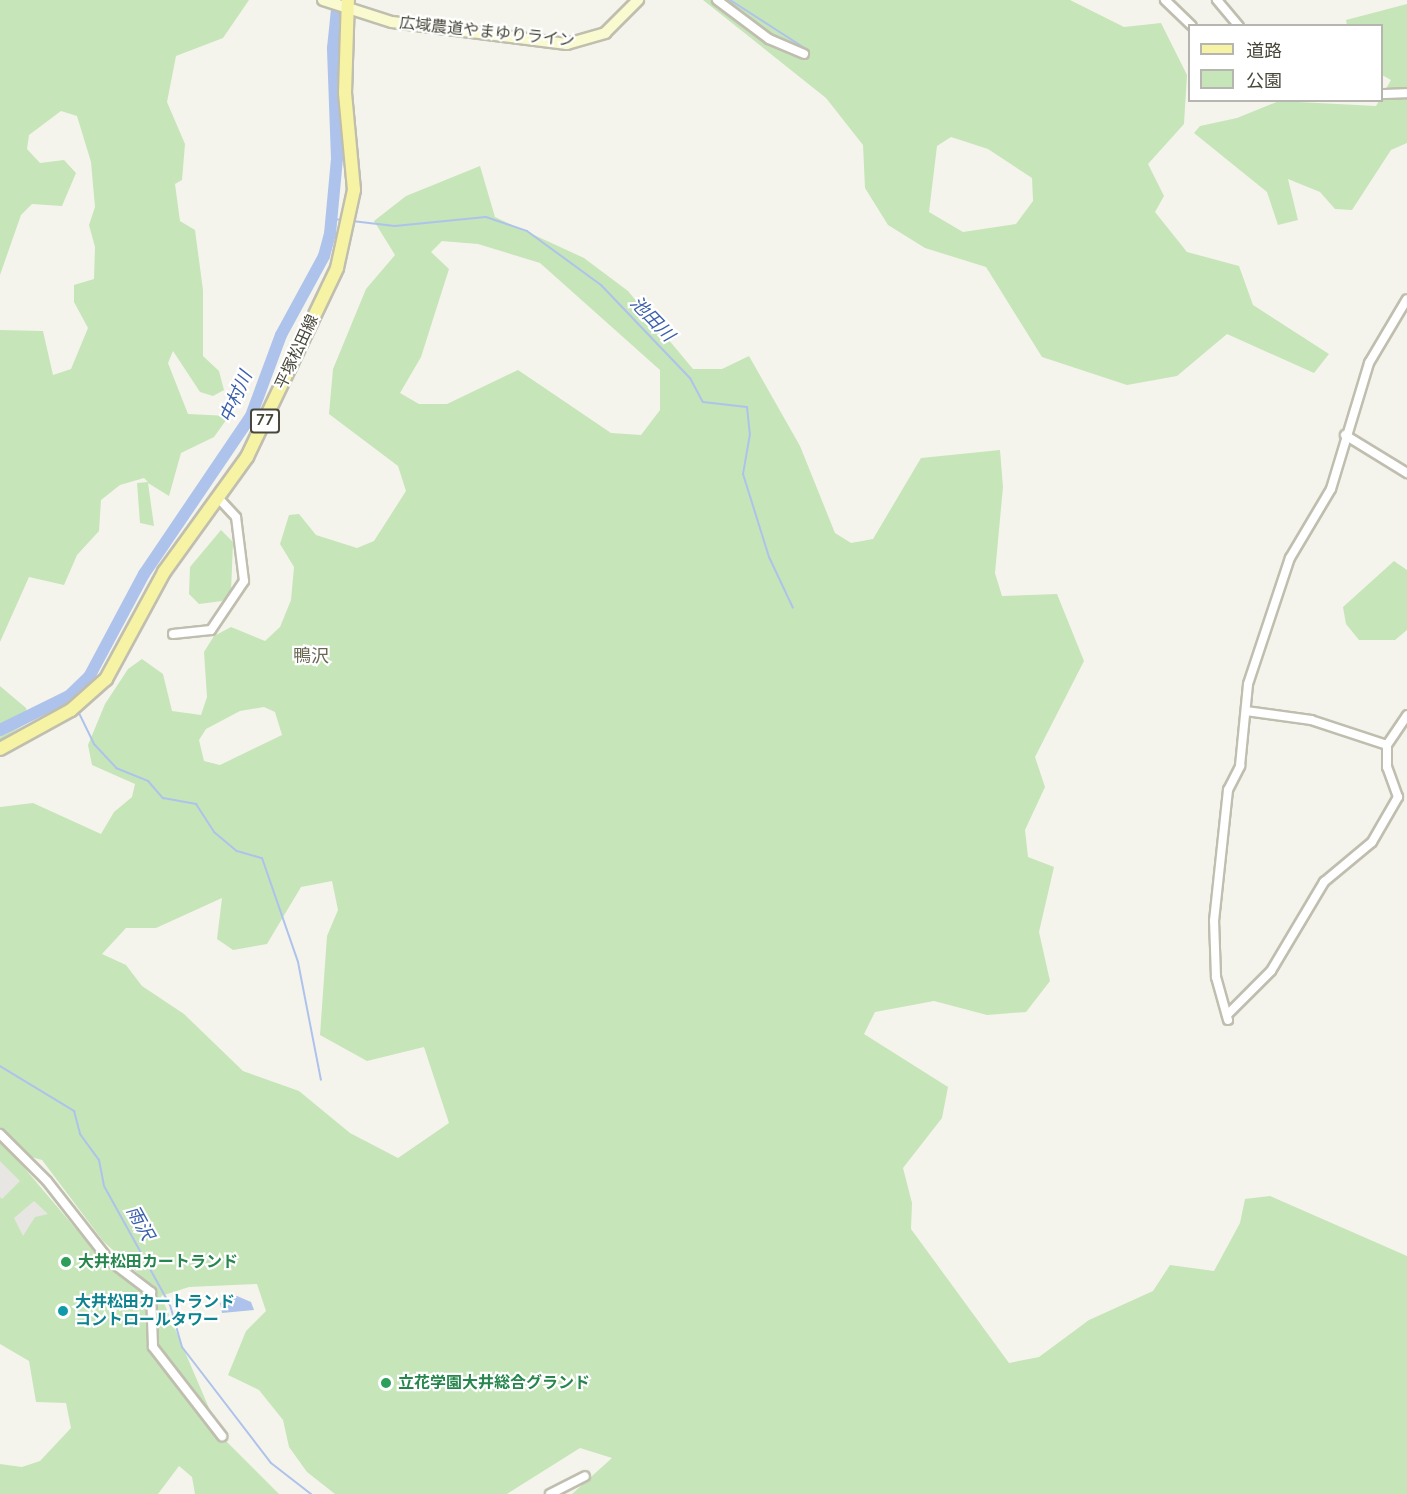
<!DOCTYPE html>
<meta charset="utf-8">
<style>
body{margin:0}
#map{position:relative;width:1407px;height:1494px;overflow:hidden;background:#f5f4ec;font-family:"Nunito Sans","Noto Sans JP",sans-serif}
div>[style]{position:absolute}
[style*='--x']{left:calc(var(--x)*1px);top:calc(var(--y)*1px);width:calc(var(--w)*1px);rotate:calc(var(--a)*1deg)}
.green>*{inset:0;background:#c6e5b9}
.parking>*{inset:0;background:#e7e6e3}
.water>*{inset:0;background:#aec3eb}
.stream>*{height:2px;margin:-1px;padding:0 1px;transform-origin:1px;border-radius:1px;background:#aec3eb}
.river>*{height:12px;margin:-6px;padding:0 6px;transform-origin:6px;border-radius:6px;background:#aec3eb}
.roads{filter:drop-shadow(2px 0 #bfbeaf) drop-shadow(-2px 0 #bfbeaf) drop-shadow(0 2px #bfbeaf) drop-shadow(0 -2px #bfbeaf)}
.street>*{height:8px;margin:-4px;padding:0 4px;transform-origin:4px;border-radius:4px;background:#fff}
.secondary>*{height:10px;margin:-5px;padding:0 5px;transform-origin:5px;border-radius:5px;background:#fafad0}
.primary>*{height:12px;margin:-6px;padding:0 6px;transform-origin:6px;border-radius:6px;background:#f6f3a4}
.dots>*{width:16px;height:16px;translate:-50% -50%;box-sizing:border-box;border:3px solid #fff;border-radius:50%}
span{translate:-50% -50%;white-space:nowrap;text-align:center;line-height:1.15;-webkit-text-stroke:4.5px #fff;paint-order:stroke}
.shield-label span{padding:2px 4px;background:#fff;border:2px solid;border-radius:4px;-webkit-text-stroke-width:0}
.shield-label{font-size:15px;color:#48473a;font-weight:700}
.street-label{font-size:16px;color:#48473a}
.leisure-label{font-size:16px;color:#27864d;font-weight:700}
.left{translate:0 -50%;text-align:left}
.culture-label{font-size:16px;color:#0d838f;font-weight:700}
.water-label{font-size:18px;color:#3b60ac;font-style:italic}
.neighbourhood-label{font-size:18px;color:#6a6752}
.legend{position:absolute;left:1188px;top:24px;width:195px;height:78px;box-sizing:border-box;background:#fff;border:2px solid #b6b5b0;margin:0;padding:8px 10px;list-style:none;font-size:18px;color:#48473a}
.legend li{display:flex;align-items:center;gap:12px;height:30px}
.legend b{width:30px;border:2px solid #b6b5b0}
</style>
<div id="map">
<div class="green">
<i style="clip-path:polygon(0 0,249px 0,223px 38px,176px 56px,167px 102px,185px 144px,182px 180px,175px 184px,180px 221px,195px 230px,203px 290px,203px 356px,219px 371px,224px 390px,213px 396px,200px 392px,173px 351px,168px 363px,188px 414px,229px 416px,214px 437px,181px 453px,169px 496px,148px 483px,154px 526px,140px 523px,137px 483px,148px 482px,144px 478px,120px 485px,101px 500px,99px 531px,77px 555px,64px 585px,29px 577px,0 642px,0 330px,43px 331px,53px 375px,71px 369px,88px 328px,74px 302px,74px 285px,94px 279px,95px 247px,89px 225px,95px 207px,91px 162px,77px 116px,61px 111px,29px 135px,27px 149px,40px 163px,64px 160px,76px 173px,62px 206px,32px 204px,21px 215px,0 275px)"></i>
<i style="clip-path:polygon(evenodd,703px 0,1070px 0,1124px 27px,1161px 23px,1187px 75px,1184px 124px,1148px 164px,1164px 196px,1155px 212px,1187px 252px,1239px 266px,1253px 305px,1329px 354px,1314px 373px,1227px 334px,1177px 376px,1127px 385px,1042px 357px,986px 267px,925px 248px,888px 225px,865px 188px,863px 145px,826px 98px,703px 0,951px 137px,988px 149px,1032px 178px,1033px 201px,1016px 224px,963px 232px,929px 212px,937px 146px,951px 137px)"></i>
<i style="clip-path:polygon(1407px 4px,1407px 143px,1391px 150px,1352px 210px,1335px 209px,1320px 192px,1288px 179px,1298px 220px,1278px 225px,1267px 192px,1194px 133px,1200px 126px,1237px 118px,1279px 101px,1376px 106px,1391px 80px,1382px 75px,1382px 26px,1347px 25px,1346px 20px)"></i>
<i style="clip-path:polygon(evenodd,480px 166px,495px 217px,584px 258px,628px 291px,693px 369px,722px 369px,749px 356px,800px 446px,835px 533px,851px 543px,873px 539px,921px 458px,1000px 450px,1003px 487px,995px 573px,1002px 596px,1057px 594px,1084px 661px,1035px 757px,1045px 787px,1025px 830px,1028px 857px,1054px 867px,1039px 932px,1050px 981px,1026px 1012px,987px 1015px,934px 1001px,875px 1012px,864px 1034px,948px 1087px,942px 1118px,903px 1168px,912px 1203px,911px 1229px,1009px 1363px,1039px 1357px,1089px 1320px,1153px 1291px,1170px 1265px,1214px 1271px,1240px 1223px,1245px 1199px,1270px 1196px,1407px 1256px,1407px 1494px,572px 1494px,612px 1458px,580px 1448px,507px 1494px,335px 1494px,307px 1472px,289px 1447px,283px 1420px,259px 1390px,228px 1375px,246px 1331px,266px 1311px,257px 1284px,189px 1287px,161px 1296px,221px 1436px,279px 1494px,195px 1494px,192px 1477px,179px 1466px,158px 1494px,0 1494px,0 1464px,22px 1467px,40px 1461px,71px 1428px,66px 1403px,36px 1402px,29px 1361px,0 1344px,0 807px,33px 803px,101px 834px,114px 812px,132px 797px,135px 784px,92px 765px,88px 745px,105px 704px,128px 669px,142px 659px,163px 674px,172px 711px,201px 715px,207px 697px,204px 652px,214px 636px,231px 627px,265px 641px,280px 627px,291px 600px,294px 567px,280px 544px,289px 515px,299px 514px,316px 535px,357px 548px,374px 541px,406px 491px,398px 466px,329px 414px,333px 369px,366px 289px,395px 255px,374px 221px,406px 196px,480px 166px,442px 241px,478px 244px,540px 263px,660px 370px,660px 410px,641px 435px,611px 433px,518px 370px,447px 404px,419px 404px,400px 393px,421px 357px,449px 269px,431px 252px,442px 241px,480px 166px,264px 707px,275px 712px,282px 735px,220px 765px,204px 761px,199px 740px,206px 729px,240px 711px,264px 707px,480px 166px,332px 881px,338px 910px,327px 936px,320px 1035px,367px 1061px,424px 1047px,449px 1123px,398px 1158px,350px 1133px,299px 1091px,243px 1071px,184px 1014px,142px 986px,126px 965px,102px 954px,126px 928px,156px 928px,222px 898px,217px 939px,233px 950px,267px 944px,301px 887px,332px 881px,480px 166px,10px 1151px,42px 1160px,103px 1241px,156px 1290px,158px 1349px,149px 1353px,149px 1300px,144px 1291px,98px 1255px,10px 1151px)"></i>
<i style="clip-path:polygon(221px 530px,233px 542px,231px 592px,222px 601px,199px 604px,189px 594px,190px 567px)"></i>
<i style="clip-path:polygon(1394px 561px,1407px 570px,1407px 630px,1395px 640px,1359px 640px,1346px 624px,1343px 607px)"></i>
<i style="clip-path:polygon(0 686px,26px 708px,29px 722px,0 740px)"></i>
</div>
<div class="parking">
<i style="clip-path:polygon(0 1161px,20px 1181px,2px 1199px,0 1197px)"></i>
<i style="clip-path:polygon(34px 1201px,48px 1214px,35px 1217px,23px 1236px,14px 1218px)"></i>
</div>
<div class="water">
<i style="clip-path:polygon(237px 1296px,251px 1302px,254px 1310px,222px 1313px,220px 1303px)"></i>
</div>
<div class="stream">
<i style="--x:730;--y:0;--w:90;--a:32.8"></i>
<i style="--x:331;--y:219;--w:12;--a:5"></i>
<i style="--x:352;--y:221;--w:43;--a:6.6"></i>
<i style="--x:395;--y:226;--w:91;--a:-5.6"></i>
<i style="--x:486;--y:217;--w:43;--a:18.9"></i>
<i style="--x:527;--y:231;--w:92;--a:36.1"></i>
<i style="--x:601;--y:285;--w:129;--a:46.3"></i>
<i style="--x:690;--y:378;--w:27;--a:62"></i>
<i style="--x:703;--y:402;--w:44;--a:6.5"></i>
<i style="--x:747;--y:407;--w:27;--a:84"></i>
<i style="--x:750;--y:434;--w:41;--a:99.9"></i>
<i style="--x:743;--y:474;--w:87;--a:72.6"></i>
<i style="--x:769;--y:557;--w:56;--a:64.8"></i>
<i style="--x:69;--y:696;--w:7;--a:63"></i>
<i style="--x:77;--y:709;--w:39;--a:64"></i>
<i style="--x:94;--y:744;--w:33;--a:47"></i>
<i style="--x:116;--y:768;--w:35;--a:22"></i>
<i style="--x:148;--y:781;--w:23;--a:49"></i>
<i style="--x:163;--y:798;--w:34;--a:10"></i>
<i style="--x:196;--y:804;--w:33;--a:57"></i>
<i style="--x:214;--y:832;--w:30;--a:40"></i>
<i style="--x:237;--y:851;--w:26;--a:16"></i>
<i style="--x:262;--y:858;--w:110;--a:70.9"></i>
<i style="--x:298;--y:962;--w:120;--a:79"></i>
<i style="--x:0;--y:1066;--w:87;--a:31.3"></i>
<i style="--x:74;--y:1111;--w:24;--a:75"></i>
<i style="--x:80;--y:1134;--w:32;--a:54"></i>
<i style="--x:99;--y:1160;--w:26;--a:79"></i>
<i style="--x:104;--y:1186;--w:136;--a:61"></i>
<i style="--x:170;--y:1305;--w:44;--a:74.1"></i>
<i style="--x:182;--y:1347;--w:146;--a:52.5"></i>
<i style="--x:271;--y:1463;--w:51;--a:37.8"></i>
</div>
<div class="river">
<i style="--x:0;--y:730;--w:77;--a:-26.2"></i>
<i style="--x:69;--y:696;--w:28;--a:-44"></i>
<i style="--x:89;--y:677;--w:117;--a:-61.9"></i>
<i style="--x:144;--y:574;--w:191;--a:-55.9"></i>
<i style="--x:251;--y:416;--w:86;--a:-69.7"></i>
<i style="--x:281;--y:335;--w:90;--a:-61.4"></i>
<i style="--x:324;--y:256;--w:23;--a:-75"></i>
<i style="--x:330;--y:234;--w:75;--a:-84.7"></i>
<i style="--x:337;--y:159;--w:111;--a:-92.1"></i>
<i style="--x:333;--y:48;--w:48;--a:-84.1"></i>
</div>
<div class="roads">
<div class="street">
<i style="--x:717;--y:0;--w:65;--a:36.9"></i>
<i style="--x:769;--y:39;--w:38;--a:23"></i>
<i style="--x:1165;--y:0;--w:37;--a:44"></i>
<i style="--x:1217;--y:0;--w:34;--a:50"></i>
<i style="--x:1382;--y:94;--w:25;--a:-2"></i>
<i style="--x:1345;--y:435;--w:73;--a:31.5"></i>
<i style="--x:173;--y:634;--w:38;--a:-6"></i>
<i style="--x:211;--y:630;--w:59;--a:-56"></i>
<i style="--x:244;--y:581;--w:64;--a:-97.1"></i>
<i style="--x:236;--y:517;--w:26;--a:-133"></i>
<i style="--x:1246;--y:711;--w:66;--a:7.9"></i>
<i style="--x:1311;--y:720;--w:80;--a:18.2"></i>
<i style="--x:1227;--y:1015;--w:62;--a:-45"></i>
<i style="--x:1271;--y:971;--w:104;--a:-59.2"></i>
<i style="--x:1324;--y:882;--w:62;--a:-39.8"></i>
<i style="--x:1372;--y:842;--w:52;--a:-60"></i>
<i style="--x:1398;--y:797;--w:32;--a:-110"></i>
<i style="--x:1387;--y:767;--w:22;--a:-90"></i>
<i style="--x:1387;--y:745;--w:36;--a:-56"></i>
<i style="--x:1228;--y:1020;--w:45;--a:-105.6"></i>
<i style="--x:1216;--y:977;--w:56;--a:-92"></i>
<i style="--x:1214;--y:921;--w:132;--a:-83.9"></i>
<i style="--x:1228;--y:790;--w:27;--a:-63"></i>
<i style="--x:1240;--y:766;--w:82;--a:-84.4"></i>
<i style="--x:1248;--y:684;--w:133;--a:-71.6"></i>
<i style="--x:1290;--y:558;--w:80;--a:-59.3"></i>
<i style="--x:1331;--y:489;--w:132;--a:-73.2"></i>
<i style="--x:1369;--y:363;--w:74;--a:-59.3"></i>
<i style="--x:0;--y:1134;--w:66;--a:45"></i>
<i style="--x:47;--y:1181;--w:100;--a:51.9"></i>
<i style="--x:109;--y:1260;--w:53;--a:37.3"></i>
<i style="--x:151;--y:1292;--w:55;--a:87.9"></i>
<i style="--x:153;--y:1347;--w:113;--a:52.2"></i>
<i style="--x:550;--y:1494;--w:39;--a:-27"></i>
</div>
<div class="secondary">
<i style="--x:323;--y:0;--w:72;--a:17.7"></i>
<i style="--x:392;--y:22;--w:176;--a:7.2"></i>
<i style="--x:567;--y:44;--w:40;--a:-16"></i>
<i style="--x:605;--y:33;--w:47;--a:-45"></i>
</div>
<div class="primary">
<i style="--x:0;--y:749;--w:81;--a:-28.8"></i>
<i style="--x:71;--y:710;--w:47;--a:-41.5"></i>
<i style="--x:106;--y:679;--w:122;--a:-61.5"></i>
<i style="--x:164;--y:572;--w:142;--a:-54.2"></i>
<i style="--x:247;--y:457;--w:209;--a:-64.5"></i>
<i style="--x:337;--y:268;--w:80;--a:-77.7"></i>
<i style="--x:354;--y:190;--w:97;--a:-95.3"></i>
<i style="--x:345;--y:93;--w:93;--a:-88.2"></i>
</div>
</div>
<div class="dots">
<i style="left:66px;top:1262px;background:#2e9e5b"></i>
<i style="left:63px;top:1311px;background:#0f9aa8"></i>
<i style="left:386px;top:1383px;background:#2e9e5b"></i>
</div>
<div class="shield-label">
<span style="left:265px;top:421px">77</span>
</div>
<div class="street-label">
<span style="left:487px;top:32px;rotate:6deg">広域農道やまゆりライン</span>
<span style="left:297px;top:352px;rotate:-65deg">平塚松田線</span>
</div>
<div class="leisure-label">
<span class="left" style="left:78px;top:1262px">大井松田カートランド</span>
<span class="left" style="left:398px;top:1383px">立花学園大井総合グランド</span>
</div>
<div class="culture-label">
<span class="left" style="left:75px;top:1311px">大井松田カートランド<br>コントロールタワー</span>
</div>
<div class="water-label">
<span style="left:652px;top:319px;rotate:46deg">池田川</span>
<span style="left:236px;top:397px;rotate:-66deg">中村川</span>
<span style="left:140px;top:1223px;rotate:61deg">雨沢</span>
</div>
<div class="neighbourhood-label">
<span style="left:311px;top:656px">鴨沢</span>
</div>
<ul class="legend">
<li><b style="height:8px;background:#f6f3a4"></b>道路</li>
<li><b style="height:16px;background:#c6e5b9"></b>公園</li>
</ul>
</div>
